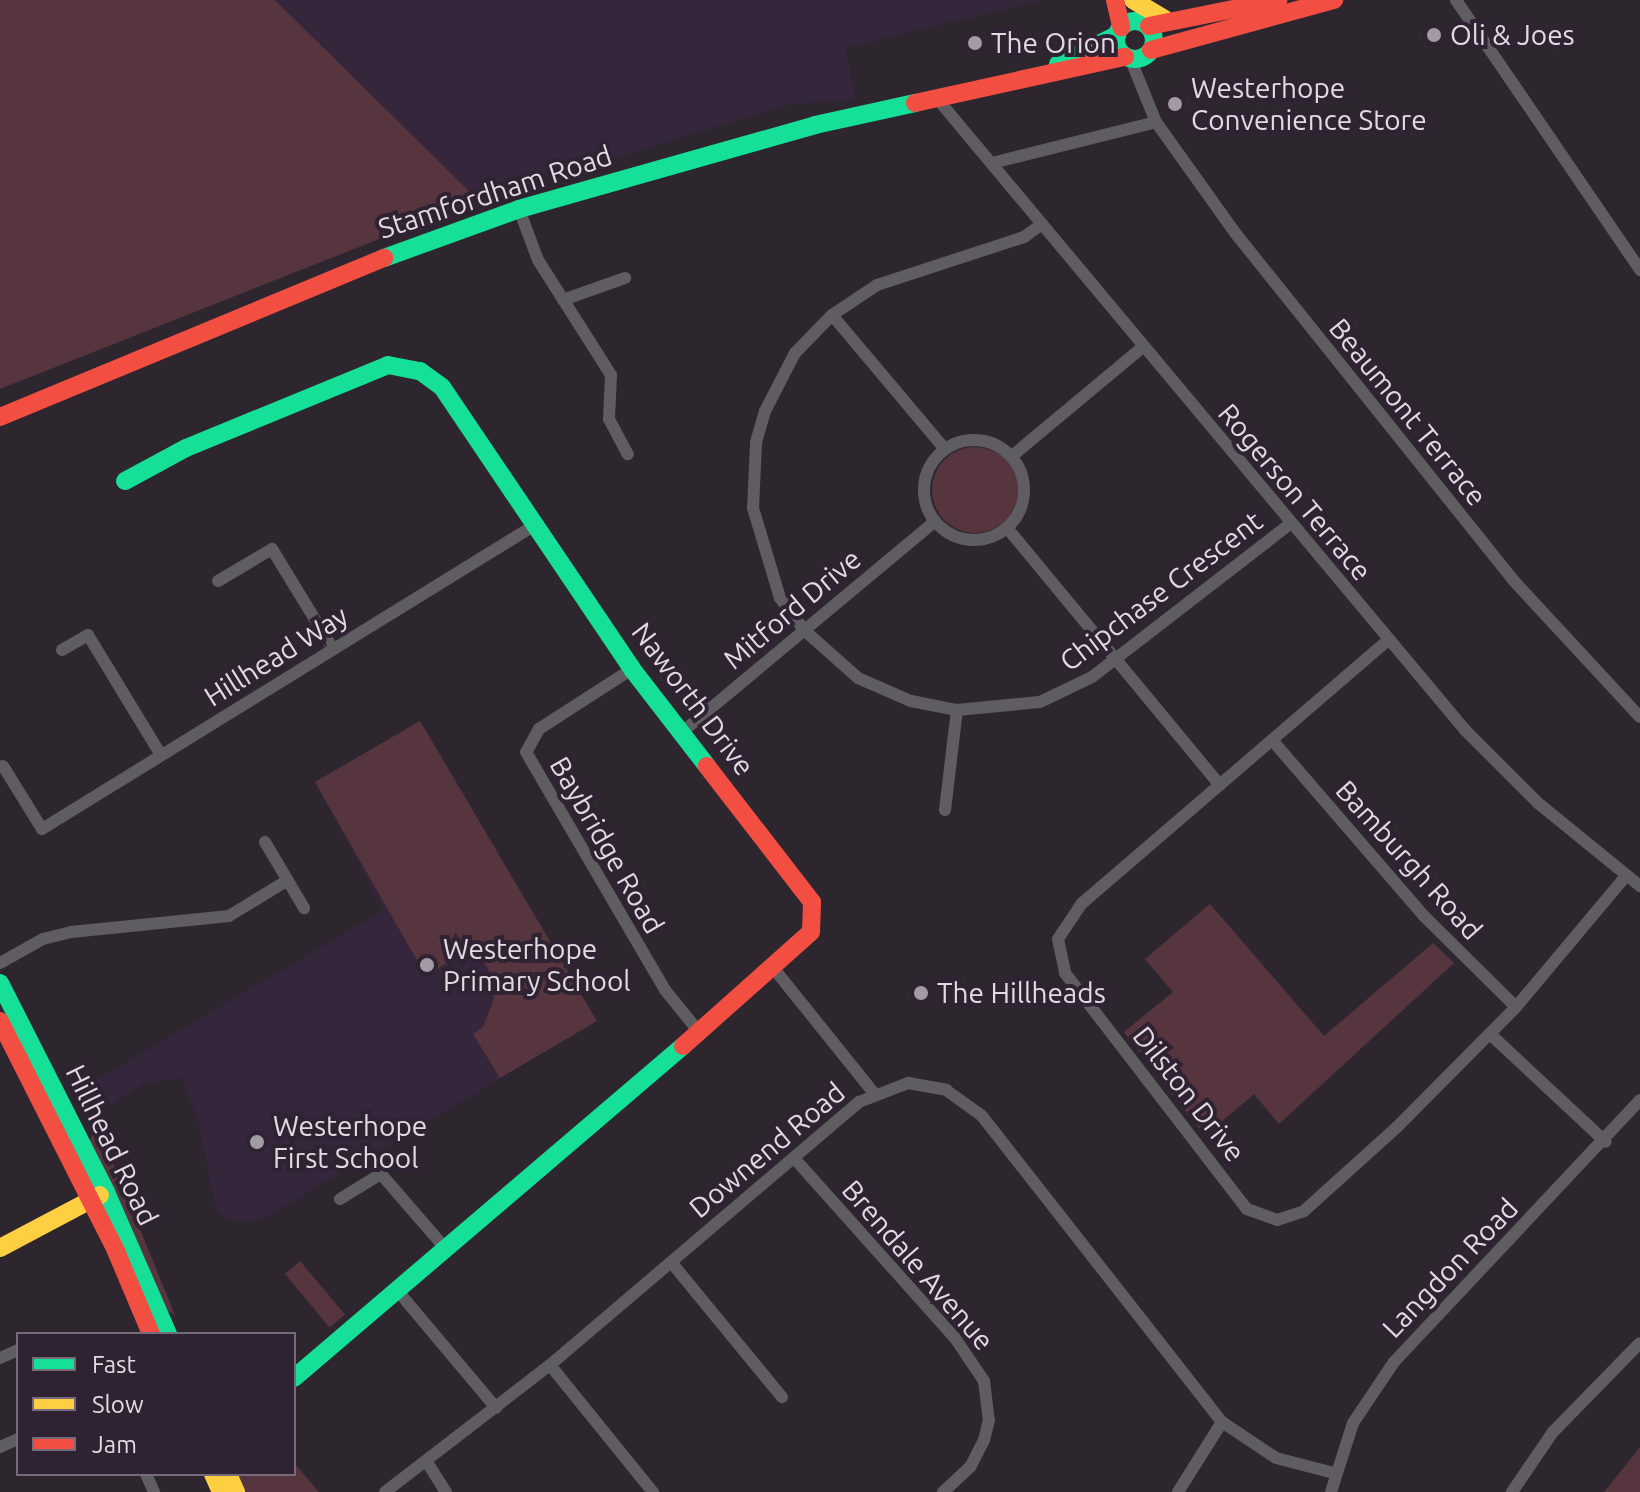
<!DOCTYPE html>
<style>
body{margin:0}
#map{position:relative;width:1640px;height:1492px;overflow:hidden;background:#2d262f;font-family:Ubuntu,sans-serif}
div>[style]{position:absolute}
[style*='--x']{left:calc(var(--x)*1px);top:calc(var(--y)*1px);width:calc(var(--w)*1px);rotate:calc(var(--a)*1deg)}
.built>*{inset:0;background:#36263b}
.green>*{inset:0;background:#56353f;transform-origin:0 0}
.round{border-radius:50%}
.street>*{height:12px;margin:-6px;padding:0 6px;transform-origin:6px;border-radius:6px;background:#5f5d62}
.street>.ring{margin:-6px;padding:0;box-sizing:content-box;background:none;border:12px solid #5f5d62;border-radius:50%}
.fast>*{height:18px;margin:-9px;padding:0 9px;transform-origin:9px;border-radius:9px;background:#16e098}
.fast>.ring{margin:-9px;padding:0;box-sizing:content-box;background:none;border:18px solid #16e098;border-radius:50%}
.slow>*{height:18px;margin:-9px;padding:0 9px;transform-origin:9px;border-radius:9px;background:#ffcf43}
.jam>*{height:18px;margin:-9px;padding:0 9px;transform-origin:9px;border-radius:9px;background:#f24e42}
.dots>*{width:22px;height:22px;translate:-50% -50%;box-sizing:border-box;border:4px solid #2f2233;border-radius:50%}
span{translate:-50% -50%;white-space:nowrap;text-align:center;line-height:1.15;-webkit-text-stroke:8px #2f2233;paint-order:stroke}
.poi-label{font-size:28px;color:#e1d9e4}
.left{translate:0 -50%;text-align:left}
.street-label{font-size:28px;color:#e1d9e4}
.legend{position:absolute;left:16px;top:1332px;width:280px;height:144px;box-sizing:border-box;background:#2f2233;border:2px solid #766b7a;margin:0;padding:10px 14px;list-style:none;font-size:24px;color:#e1d9e4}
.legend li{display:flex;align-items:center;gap:16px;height:40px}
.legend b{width:40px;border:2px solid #766b7a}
</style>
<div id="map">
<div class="built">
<i style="clip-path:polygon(275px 0,1043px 0,846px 48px,856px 100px,791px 104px,478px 200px)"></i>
<i style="clip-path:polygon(420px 721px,597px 1021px,267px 1217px,244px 1222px,223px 1217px,215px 1205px,199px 1123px,182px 1078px,143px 1083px,100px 1112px,84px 1087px,384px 910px,315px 782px)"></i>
</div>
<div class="green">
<i style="clip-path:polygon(0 0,275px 0,478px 200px,0 389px)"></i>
<i class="round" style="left:932px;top:447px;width:86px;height:86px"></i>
<i style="clip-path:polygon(420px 721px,597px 1021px,500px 1078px,473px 1034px,483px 1027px,494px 999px,491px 974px,474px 946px,426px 976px,315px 782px)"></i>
<i style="clip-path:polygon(1210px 904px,1324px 1036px,1433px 943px,1454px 963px,1279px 1124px,1254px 1094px,1205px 1136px,1171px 1093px,1173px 1076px,1166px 1065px,1148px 1063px,1124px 1032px,1173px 992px,1145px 959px)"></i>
<i style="clip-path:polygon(97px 1124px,175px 1315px,163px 1308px,88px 1145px)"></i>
<i style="left:300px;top:1261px;width:70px;height:20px;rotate:50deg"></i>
<i style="clip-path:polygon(1640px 1447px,1640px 1492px,1604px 1492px,1629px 1461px)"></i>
<i style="clip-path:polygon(294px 1463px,319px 1492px,246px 1492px,238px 1474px,294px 1474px)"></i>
</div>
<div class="street">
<i style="--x:1456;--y:0;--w:327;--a:55.7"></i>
<i style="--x:1130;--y:58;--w:69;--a:67.9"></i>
<i style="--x:1156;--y:122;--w:138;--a:54.5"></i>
<i style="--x:1236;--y:234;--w:445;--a:51.3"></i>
<i style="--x:1514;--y:581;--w:185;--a:47.2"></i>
<i style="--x:940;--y:102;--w:819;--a:50.1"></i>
<i style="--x:1465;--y:730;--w:103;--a:45"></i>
<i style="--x:1538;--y:803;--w:132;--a:39.1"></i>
<i style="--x:992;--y:163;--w:169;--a:-14"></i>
<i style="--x:519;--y:209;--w:54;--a:69.6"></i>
<i style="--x:538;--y:260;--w:136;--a:57.6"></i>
<i style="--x:611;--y:375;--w:44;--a:92.6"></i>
<i style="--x:609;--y:419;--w:40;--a:62"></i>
<i style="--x:1042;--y:224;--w:22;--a:144"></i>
<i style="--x:1024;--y:237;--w:155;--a:161.9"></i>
<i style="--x:877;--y:285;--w:54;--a:146.3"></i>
<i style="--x:832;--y:315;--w:53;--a:134.2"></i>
<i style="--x:795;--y:353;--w:65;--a:117.3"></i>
<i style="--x:765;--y:411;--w:33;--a:106"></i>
<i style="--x:756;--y:443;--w:65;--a:92.6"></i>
<i style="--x:753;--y:508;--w:94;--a:73.3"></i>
<i style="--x:780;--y:598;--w:40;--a:53"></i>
<i style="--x:804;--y:630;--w:72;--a:41.6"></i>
<i style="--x:858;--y:678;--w:58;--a:23.5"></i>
<i style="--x:911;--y:701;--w:47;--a:11.1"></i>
<i style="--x:957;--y:710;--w:83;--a:-5.5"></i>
<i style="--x:1040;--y:702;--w:58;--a:-25.7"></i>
<i style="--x:1092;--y:677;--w:250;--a:-37.7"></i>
<i style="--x:563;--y:300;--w:66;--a:-19.5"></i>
<i style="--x:832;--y:315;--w:175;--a:49.9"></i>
<i class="ring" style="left:924px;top:440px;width:88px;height:88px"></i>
<i style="--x:1012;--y:456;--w:170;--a:-39.8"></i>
<i style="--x:1008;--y:529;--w:332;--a:50.4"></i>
<i style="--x:218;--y:581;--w:63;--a:-30.7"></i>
<i style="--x:272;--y:549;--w:117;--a:58.6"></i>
<i style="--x:1387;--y:641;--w:402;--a:139.3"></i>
<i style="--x:1082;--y:903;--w:43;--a:123.7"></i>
<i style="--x:1058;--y:939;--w:35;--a:78"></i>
<i style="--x:1065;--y:973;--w:298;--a:52.4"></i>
<i style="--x:1247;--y:1209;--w:32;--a:20"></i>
<i style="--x:1277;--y:1220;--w:28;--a:-18"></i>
<i style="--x:1304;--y:1211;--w:125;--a:-42.1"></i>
<i style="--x:1397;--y:1127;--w:169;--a:-45.2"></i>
<i style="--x:1516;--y:1007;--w:171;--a:-50"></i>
<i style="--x:62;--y:650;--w:30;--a:-30"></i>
<i style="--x:88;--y:635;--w:140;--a:58.7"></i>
<i style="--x:632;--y:669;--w:111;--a:147.2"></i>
<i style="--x:539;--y:729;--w:26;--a:119"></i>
<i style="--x:526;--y:752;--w:276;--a:59.7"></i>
<i style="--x:665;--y:990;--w:55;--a:50.9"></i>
<i style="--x:681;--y:733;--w:329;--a:-39.8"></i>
<i style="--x:1272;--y:740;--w:233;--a:49.2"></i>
<i style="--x:1424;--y:916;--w:129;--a:44.7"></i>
<i style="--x:3;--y:766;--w:74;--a:58.2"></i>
<i style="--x:42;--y:829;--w:579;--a:-31.66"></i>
<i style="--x:945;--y:810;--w:101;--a:-83.2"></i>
<i style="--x:265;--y:842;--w:77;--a:59.4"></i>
<i style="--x:0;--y:963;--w:49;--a:-29.2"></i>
<i style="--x:43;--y:939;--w:29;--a:-14"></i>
<i style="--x:71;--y:932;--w:159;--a:-5.8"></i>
<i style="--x:229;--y:916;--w:69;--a:-31.4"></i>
<i style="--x:775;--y:970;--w:158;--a:51.2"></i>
<i style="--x:1490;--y:1034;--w:158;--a:43"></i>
<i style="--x:794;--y:1158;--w:241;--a:48.2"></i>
<i style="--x:955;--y:1338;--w:52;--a:56"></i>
<i style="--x:984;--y:1381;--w:39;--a:83"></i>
<i style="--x:989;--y:1420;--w:21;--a:104"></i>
<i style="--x:984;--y:1440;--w:30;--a:117"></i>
<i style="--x:970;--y:1467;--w:37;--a:137"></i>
<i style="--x:340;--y:1199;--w:48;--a:-31.4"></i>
<i style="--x:381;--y:1174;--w:99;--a:49.1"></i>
<i style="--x:671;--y:1262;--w:175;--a:50.6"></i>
<i style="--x:397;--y:1290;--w:154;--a:50"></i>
<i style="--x:0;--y:1358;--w:20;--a:-24"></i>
<i style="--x:550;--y:1365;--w:164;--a:51"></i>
<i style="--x:0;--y:1447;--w:20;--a:-24"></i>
<i style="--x:427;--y:1462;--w:36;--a:58"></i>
<i style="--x:146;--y:1474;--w:20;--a:66"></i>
<i style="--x:385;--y:1492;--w:208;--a:-37.6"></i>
<i style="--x:550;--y:1365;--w:406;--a:-40.4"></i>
<i style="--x:859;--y:1102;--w:53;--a:-21.2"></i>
<i style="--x:908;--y:1083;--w:39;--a:10"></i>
<i style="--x:946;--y:1090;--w:44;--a:35.8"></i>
<i style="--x:982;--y:1116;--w:389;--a:51.9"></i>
<i style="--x:1222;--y:1422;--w:65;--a:33.7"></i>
<i style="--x:1276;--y:1458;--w:60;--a:14.5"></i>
<i style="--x:1178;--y:1492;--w:83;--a:-57.8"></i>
<i style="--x:1331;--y:1492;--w:72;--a:-72.3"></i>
<i style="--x:1353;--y:1423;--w:73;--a:-56.1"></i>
<i style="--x:1394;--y:1362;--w:359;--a:-46.8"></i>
<i style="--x:1512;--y:1492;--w:73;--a:-55.7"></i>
<i style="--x:1553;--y:1432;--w:124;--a:-45.7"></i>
</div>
<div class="fast">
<i class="ring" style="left:1116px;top:21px;width:20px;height:20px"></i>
<i style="--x:1058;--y:64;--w:66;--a:-26.2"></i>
<i style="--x:384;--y:258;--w:144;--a:-19.9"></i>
<i style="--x:519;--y:209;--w:308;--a:-15.8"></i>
<i style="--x:815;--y:125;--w:102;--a:-12.4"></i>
<i style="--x:125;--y:481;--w:69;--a:-28.4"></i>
<i style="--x:186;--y:448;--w:218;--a:-22.3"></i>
<i style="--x:388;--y:365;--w:33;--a:11"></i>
<i style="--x:420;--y:371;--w:27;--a:36"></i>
<i style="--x:442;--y:387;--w:340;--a:56"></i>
<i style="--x:632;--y:669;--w:123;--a:52.3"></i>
<i style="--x:0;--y:983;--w:234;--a:63.1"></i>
<i style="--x:106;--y:1192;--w:155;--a:66.4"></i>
<i style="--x:294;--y:1378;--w:511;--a:-40.48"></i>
</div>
<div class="slow">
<i style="--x:1133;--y:0;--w:37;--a:31"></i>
<i style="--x:0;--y:1248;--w:113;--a:-27.9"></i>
<i style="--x:213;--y:1474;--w:20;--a:66"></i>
<i style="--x:228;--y:1474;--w:20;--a:66"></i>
</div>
<div class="jam">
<i style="--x:1115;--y:0;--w:28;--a:77"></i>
<i style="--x:1149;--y:26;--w:132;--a:-11.4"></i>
<i style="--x:1151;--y:50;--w:190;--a:-15.3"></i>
<i style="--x:915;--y:103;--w:215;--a:-12.4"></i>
<i style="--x:0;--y:417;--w:416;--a:-22.5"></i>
<i style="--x:0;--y:1021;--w:258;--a:63.2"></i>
<i style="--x:116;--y:1251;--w:90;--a:67.1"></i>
<i style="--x:683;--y:1046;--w:171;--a:-41.7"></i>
<i style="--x:811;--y:932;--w:30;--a:-88"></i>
<i style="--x:812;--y:902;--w:172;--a:-127.7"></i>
</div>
<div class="dots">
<i style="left:1434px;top:35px;background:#a29aa5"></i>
<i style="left:975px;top:43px;background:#a29aa5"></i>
<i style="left:1175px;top:104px;background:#a29aa5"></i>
<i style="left:427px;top:965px;background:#a29aa5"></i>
<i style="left:921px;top:993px;background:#a29aa5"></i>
<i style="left:257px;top:1142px;background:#a29aa5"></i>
</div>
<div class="poi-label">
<span class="left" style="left:1450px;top:35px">Oli &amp; Joes</span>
<span class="left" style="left:991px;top:43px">The Orion</span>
<span class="left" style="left:1191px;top:104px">Westerhope<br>Convenience Store</span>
<span class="left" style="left:443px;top:965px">Westerhope<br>Primary School</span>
<span class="left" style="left:937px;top:993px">The Hillheads</span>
<span class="left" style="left:273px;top:1142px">Westerhope<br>First School</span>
</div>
<div class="street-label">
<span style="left:495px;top:192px;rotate:-18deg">Stamfordham Road</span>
<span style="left:1408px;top:412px;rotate:51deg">Beaumont Terrace</span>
<span style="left:1295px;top:492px;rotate:50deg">Rogerson Terrace</span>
<span style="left:1161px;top:591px;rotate:-37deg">Chipchase Crescent</span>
<span style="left:792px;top:609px;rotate:-40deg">Mitford Drive</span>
<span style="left:276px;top:656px;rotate:-32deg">Hillhead Way</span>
<span style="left:693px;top:699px;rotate:53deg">Naworth Drive</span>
<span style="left:607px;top:845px;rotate:60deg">Baybridge Road</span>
<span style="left:1409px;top:860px;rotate:48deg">Bamburgh Road</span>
<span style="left:1189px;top:1094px;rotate:52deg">Dilston Drive</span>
<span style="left:112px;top:1145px;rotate:64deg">Hillhead Road</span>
<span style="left:767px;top:1150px;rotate:-40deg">Downend Road</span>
<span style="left:918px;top:1265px;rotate:49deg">Brendale Avenue</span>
<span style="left:1450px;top:1268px;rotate:-46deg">Langdon Road</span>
</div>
<ul class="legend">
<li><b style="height:10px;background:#16e098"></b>Fast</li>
<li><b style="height:10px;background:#ffcf43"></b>Slow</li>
<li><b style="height:10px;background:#f24e42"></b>Jam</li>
</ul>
</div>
